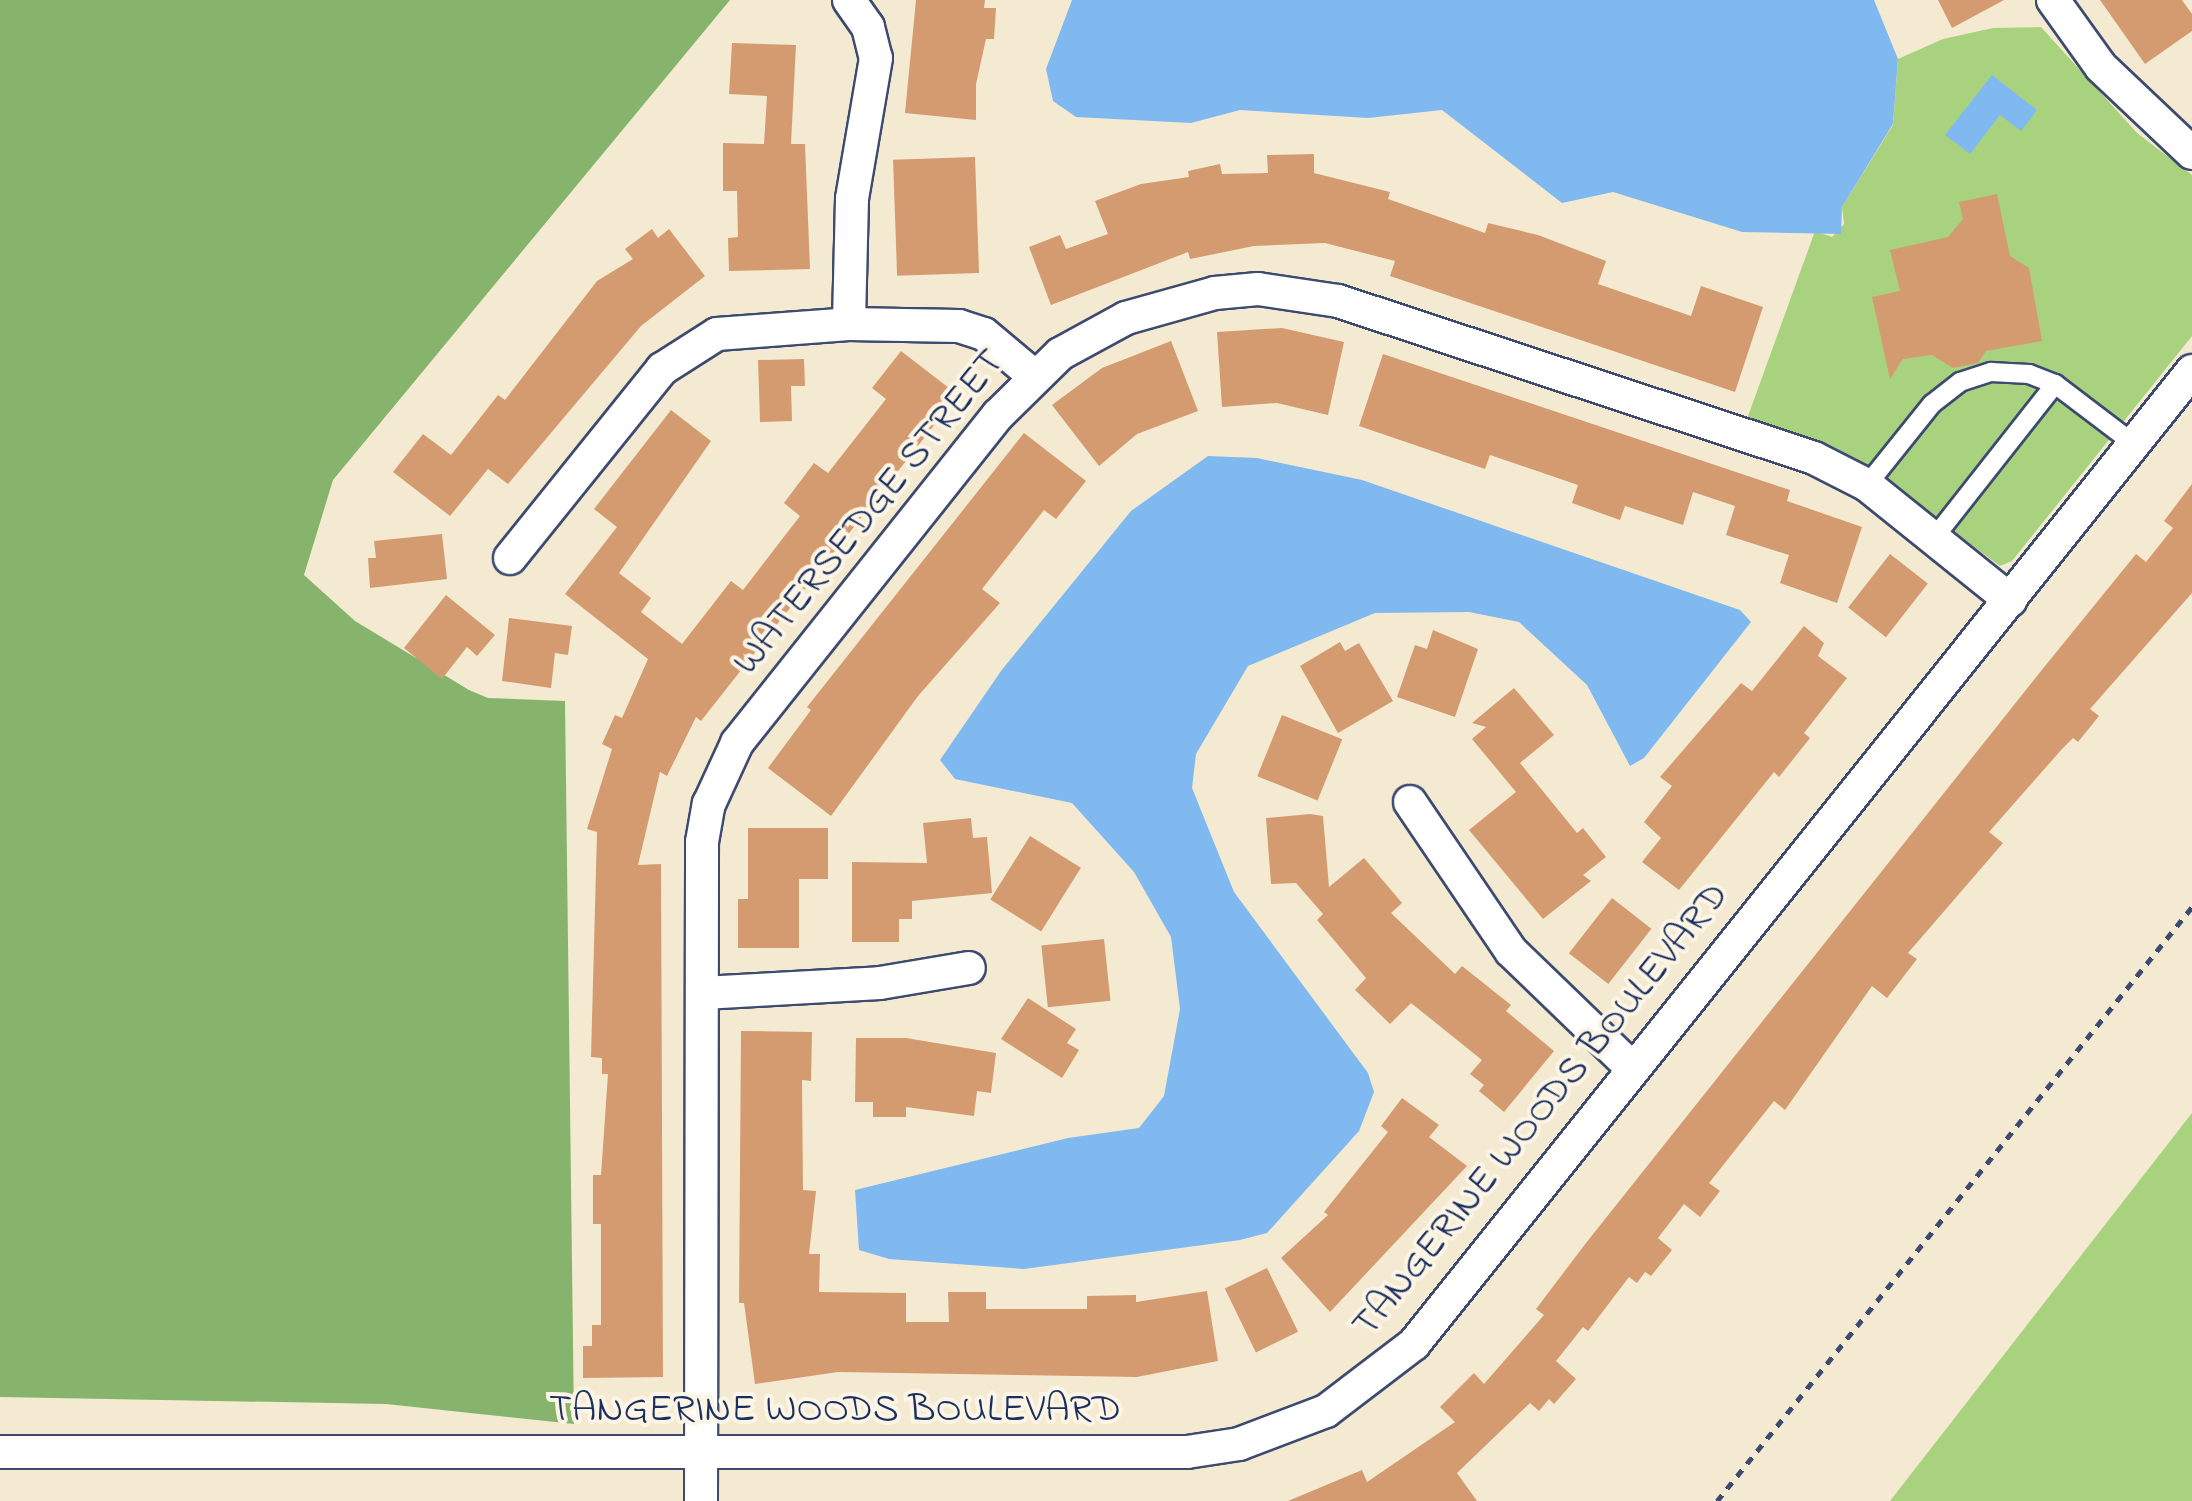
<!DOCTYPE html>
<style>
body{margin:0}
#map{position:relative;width:2192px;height:1501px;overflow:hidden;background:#f4ead1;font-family:"Indie Flower",sans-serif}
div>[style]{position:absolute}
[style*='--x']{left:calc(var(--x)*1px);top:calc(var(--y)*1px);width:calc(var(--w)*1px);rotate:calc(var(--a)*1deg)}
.green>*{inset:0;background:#a9d27e}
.forest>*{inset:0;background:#86b46d}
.water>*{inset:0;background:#7fb9f0}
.building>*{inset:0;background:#d49b70;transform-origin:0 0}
.path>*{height:5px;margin-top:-2.5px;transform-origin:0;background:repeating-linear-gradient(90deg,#3c4b6f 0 8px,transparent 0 16px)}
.roads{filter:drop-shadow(2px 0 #3c4b6f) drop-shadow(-2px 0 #3c4b6f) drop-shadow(0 2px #3c4b6f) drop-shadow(0 -2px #3c4b6f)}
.lane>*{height:18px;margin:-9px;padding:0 9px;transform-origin:9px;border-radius:9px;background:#fff}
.street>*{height:32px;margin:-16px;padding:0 16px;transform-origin:16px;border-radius:16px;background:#fff}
span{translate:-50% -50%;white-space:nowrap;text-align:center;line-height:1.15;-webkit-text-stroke:8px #fcf5e5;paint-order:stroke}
.street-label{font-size:40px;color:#1b2f5e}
</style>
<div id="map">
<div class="green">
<i style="clip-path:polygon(2041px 27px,2137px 133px,2192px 175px,2192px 336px,2012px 561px,2000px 566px,1855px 459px,1747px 419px,1815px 231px,1832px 237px,1844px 224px,1842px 207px,1893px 125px,1898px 59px,1943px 39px,1993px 28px)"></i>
<i style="clip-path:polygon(2192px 1113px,2192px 1501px,1890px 1501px)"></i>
</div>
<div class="forest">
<i style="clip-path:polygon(0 0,730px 0,333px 480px,304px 575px,355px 621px,469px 690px,488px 698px,565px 701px,574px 1424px,386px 1404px,0 1397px)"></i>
</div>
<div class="water">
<i style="clip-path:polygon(1072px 0,1874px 0,1898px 59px,1893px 124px,1842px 207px,1841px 234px,1742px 232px,1613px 192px,1562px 203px,1442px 110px,1368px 118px,1240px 110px,1191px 123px,1076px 117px,1053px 101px,1046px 69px)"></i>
<i style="clip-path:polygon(1992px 75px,2037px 110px,2021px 131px,2000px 115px,1970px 154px,1945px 135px)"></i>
<i style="clip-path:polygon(1208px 456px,1257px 458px,1362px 480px,1740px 610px,1751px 622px,1644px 758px,1630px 766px,1587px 685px,1519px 622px,1469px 612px,1375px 613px,1248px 666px,1196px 754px,1192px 788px,1234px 892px,1368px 1073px,1374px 1092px,1359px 1131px,1267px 1233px,1240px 1240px,1024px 1269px,889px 1259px,859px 1250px,855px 1190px,1068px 1138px,1139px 1128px,1164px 1096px,1180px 1009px,1171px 937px,1134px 872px,1072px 803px,955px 779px,940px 760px,1001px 671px,1131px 511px)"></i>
</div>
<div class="building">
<i style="clip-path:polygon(916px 0,985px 0,984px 8px,996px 8px,994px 39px,986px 39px,976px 84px,976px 120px,905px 113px)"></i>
<i style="clip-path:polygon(1938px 0,2004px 0,1952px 28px)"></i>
<i style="clip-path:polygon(2100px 0,2182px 0,2192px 14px,2192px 31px,2145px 64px)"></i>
<i style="clip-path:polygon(732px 43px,796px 45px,791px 144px,805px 144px,810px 269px,729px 271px,728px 238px,738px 237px,737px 191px,723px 191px,723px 143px,764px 144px,767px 96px,729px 94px)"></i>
<i style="clip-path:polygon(1314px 154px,1314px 173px,1390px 192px,1388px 199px,1485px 233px,1488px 223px,1538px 235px,1606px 261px,1598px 284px,1691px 316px,1701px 286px,1763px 307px,1735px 392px,1390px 276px,1395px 261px,1325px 243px,1254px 246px,1190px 259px,1188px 252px,1051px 305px,1029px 247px,1060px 235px,1066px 249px,1108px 234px,1095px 201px,1141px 184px,1189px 177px,1188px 171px,1220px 164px,1222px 174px,1268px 173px,1267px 155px)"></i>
<i style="left:975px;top:157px;width:116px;height:82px;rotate:88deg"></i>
<i style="clip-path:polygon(1997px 194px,2010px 256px,2029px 268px,2042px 341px,1986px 351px,1978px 363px,1953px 368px,1932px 355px,1903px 359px,1890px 379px,1872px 297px,1900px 291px,1890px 250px,1948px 237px,1963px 219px,1959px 202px)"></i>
<i style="clip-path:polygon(652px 229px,658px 238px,669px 229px,705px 276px,641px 326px,508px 484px,488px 469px,450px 516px,393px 472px,423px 434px,451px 455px,498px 395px,505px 400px,597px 281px,633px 259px,625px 249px)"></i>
<i style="clip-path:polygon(1282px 328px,1344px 342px,1328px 415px,1277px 403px,1222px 407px,1217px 332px)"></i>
<i style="clip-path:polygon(1171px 341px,1198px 411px,1137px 434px,1099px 466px,1052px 405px,1102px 368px)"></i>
<i style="clip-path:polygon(901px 351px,958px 395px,701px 721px,696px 717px,667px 776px,660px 772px,638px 865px,661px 864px,663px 1377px,583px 1378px,583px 1346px,592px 1346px,592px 1325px,601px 1325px,601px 1224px,593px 1224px,593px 1175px,601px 1175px,608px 1074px,602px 1074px,602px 1058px,591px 1057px,597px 832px,587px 829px,612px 749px,602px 744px,615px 715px,622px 718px,648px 659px,565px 594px,617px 527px,594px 509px,671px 410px,711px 441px,619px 573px,651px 598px,641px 612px,682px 644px,731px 581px,743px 590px,800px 516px,784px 503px,814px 463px,828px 473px,886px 399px,872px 388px)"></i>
<i style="clip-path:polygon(1383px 354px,1790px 490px,1787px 501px,1862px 527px,1837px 603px,1780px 583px,1789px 555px,1726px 535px,1735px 506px,1693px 492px,1683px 525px,1625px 506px,1620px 520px,1572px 503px,1578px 485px,1490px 455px,1485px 469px,1359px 426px)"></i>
<i style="clip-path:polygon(804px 359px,805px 386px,791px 386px,792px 421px,760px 422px,758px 360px)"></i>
<i style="clip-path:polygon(1024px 433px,1086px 481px,1056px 519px,1044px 510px,982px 589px,1000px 603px,918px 696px,831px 816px,768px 768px,811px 710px,807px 707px)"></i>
<i style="clip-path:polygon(2192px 484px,2192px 593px,2090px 709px,2099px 716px,2078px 742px,2073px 738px,2062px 749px,1989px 832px,2003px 843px,1908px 953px,1917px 959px,1887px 998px,1872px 986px,1785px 1110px,1774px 1101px,1709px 1183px,1720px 1191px,1700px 1217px,1684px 1204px,1658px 1238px,1672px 1250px,1651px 1276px,1645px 1272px,1637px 1283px,1629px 1277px,1588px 1331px,1583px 1327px,1556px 1361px,1576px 1379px,1554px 1404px,1549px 1399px,1539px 1411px,1530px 1403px,1457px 1473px,1477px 1501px,1288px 1501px,1362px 1470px,1367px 1482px,1455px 1422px,1440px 1407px,1474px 1373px,1484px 1384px,1544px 1315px,1536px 1309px,1586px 1243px,2041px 671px,2136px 554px,2146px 562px,2173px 528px,2164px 521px)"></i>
<i style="clip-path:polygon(442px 534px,447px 579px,370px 588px,368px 558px,376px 558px,374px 541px)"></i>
<i style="left:1890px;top:554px;width:48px;height:68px;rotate:38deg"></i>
<i style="clip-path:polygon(446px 595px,495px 635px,477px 656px,467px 647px,442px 679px,404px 648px)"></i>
<i style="clip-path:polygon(509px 618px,572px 626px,568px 655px,555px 653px,551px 688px,502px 681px)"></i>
<i style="clip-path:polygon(1804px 626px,1824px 643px,1818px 656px,1847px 678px,1804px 733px,1810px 738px,1779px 777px,1774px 772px,1679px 890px,1642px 862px,1661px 838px,1644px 822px,1672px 786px,1660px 777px,1741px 683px,1752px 691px)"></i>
<i style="clip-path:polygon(1433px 630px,1478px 649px,1455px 717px,1397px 697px,1415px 645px,1427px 649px)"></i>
<i style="clip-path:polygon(1340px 642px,1345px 651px,1359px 643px,1393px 701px,1338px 733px,1300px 666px)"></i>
<i style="clip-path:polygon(1514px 688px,1554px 735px,1520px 763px,1577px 833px,1583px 828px,1606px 857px,1583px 875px,1591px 881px,1543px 919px,1469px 830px,1516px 792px,1472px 739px,1486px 727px,1472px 723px)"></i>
<i style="left:1282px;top:715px;width:65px;height:66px;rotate:22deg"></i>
<i style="clip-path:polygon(1310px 814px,1323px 816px,1329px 887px,1364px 858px,1402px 903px,1391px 913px,1455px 974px,1462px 966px,1511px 1005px,1506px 1011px,1554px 1051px,1504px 1112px,1479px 1091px,1484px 1085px,1470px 1074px,1482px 1060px,1411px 1003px,1390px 1024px,1355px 990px,1366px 978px,1317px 920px,1323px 914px,1296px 883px,1271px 884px,1266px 818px)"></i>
<i style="clip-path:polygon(971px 818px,973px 838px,987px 837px,992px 893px,912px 901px,912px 919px,899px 919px,899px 942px,852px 942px,852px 862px,927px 863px,923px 823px)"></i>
<i style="clip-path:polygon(748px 828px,828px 828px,828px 879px,799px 879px,799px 948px,738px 948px,738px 899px,748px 899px)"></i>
<i style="left:1030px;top:836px;width:60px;height:75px;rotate:32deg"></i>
<i style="left:1612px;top:898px;width:50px;height:70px;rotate:38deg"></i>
<i style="left:1104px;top:939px;width:62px;height:63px;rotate:84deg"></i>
<i style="clip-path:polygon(1028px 998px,1076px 1029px,1067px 1043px,1079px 1050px,1062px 1078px,1001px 1039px)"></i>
<i style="clip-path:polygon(741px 1031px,812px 1032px,811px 1081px,802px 1080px,803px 1190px,816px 1191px,809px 1254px,820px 1254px,819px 1292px,906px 1293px,906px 1322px,949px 1322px,948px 1292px,986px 1292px,986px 1309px,1087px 1309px,1087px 1296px,1136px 1295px,1136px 1302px,1207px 1291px,1218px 1361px,1137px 1377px,838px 1372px,755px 1384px,744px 1303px,739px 1303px)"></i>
<i style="clip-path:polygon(856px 1038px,906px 1038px,996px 1053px,991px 1093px,977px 1091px,974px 1116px,906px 1107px,906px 1117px,873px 1117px,873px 1102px,855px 1102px)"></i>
<i style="clip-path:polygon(1402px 1098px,1439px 1125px,1429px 1137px,1467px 1166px,1330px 1312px,1281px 1258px,1328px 1215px,1324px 1212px,1388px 1132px,1381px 1126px)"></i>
<i style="left:1267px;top:1268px;width:71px;height:47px;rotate:64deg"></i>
</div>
<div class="path">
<i style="--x:1717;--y:1501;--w:761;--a:-51.35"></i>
</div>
<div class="roads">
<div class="lane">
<i style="--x:1867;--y:485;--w:104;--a:-51.3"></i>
<i style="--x:1932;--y:404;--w:36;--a:-38"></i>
<i style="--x:1960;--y:382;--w:33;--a:-18"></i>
<i style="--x:1991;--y:372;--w:38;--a:3"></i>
<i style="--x:2029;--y:374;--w:28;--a:21"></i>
<i style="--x:2055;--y:384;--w:99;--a:37.2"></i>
<i style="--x:1934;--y:538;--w:196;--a:-51.8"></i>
</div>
<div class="street">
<i style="--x:849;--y:0;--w:33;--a:55"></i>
<i style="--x:868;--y:27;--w:32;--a:76"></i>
<i style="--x:876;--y:58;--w:143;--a:99.7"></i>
<i style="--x:852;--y:199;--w:125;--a:91.4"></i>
<i style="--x:2053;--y:0;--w:82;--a:54.4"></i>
<i style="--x:2101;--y:67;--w:125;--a:43.4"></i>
<i style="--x:510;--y:558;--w:243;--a:-51.2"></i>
<i style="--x:662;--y:369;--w:65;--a:-32.5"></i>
<i style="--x:717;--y:334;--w:132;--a:-4.3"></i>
<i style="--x:849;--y:324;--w:110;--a:1"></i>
<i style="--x:959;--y:326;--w:26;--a:18"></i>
<i style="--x:984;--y:334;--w:65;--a:40"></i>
<i style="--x:1410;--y:802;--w:180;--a:55.9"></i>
<i style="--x:1511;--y:951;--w:170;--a:44"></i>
<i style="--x:703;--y:993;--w:177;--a:-3.2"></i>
<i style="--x:880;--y:983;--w:90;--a:-9.6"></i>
<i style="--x:0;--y:1452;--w:1187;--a:0"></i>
<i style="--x:1187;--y:1452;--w:53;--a:-8.7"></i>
<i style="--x:1239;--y:1444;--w:93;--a:-20.8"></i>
<i style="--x:1326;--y:1411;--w:111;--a:-37.3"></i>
<i style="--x:1414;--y:1344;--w:1246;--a:-51.35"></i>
<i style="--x:701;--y:1501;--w:659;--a:-89.91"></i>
<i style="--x:702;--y:842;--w:39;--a:-80"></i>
<i style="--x:709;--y:804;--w:67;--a:-65.3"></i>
<i style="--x:737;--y:743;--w:419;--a:-51.5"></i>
<i style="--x:998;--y:415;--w:87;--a:-44.5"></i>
<i style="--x:1060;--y:354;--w:75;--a:-28.6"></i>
<i style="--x:1126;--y:318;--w:92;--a:-15.7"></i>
<i style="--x:1215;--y:293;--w:43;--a:-5.3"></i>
<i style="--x:1258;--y:289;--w:81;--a:8.5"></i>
<i style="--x:1338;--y:301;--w:501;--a:18.25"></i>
<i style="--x:1814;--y:458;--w:59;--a:27"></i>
<i style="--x:1867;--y:485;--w:184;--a:38.8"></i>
</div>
</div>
<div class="street-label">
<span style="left:870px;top:513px;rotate:-51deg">WATERSEDGE STREET</span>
<span style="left:1542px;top:1111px;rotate:-51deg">TANGERINE WOODS BOULEVARD</span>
<span style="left:835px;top:1411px">TANGERINE WOODS BOULEVARD</span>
</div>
</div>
